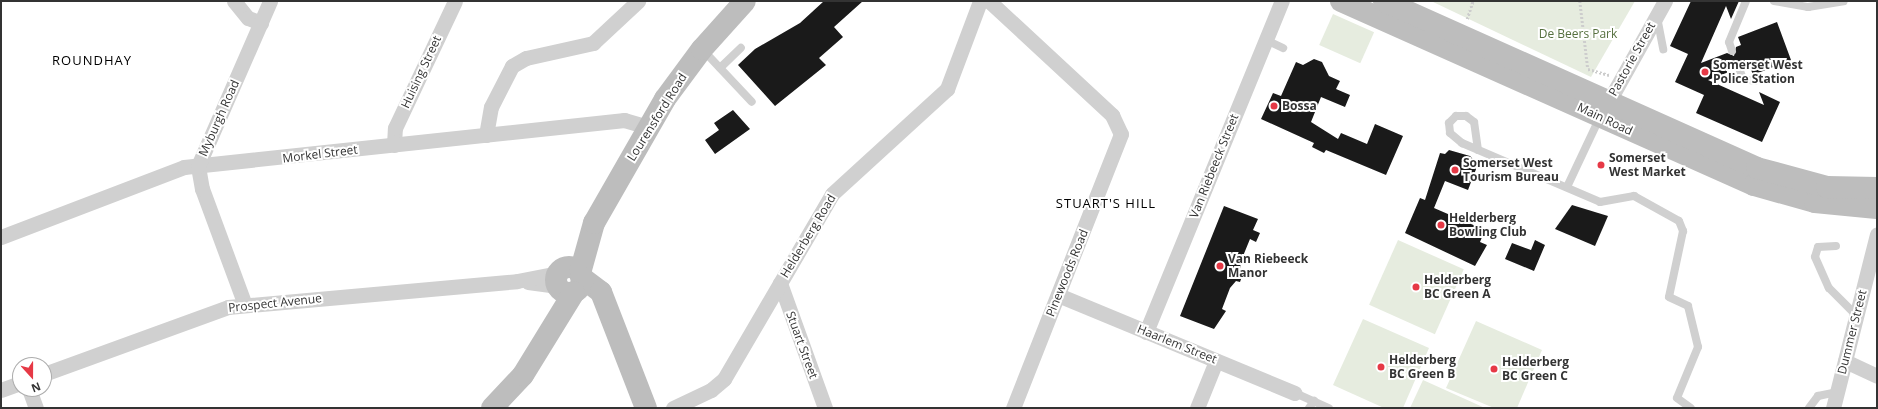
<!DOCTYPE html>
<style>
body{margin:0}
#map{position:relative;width:1878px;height:409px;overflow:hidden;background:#fff;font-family:"Open Sans",sans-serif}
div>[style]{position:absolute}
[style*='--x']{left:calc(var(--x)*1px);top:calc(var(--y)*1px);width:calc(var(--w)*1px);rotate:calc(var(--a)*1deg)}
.green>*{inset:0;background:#e6ecdf;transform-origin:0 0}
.building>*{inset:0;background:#1a1a1a}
.path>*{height:2.5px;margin-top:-1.25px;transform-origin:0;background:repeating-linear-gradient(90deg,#cdcdcd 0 2px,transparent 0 4px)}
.lane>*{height:8px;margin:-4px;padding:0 4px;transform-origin:4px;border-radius:4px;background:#d0d0d0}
.street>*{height:15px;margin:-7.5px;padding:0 7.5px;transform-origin:7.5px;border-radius:7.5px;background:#d0d0d0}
.secondary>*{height:22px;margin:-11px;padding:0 11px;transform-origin:11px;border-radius:11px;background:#bdbdbd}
.secondary>.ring{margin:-11px;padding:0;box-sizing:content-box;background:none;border:22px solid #bdbdbd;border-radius:50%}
.dots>*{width:11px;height:11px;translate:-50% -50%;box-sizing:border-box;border:2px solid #fff;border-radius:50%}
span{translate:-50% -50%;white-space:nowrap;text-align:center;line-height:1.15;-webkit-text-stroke:4px #fff;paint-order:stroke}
.park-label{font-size:12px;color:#56703f}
.street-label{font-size:12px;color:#333}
.poi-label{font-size:12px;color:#333;font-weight:700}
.left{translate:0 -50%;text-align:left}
.neighbourhood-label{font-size:13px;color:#000;letter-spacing:1px}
.frame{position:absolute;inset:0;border:2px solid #333;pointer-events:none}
.north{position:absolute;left:12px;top:357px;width:40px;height:40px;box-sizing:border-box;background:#fff;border:1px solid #adadad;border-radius:50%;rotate:159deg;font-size:11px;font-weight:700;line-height:16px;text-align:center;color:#333}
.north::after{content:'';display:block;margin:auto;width:14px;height:18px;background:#e63946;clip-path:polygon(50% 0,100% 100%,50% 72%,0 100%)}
</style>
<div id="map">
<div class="green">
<i style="clip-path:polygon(1431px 1px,1635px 1px,1591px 77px)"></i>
<i style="left:1333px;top:14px;width:45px;height:34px;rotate:24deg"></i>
<i style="left:1398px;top:240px;width:72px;height:71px;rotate:24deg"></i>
<i style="clip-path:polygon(1363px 319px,1429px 348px,1403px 408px,1384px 408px,1333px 385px)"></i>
<i style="clip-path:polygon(1476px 321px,1542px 350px,1517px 408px,1494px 408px,1446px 388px)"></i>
<i style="clip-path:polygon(1423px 380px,1485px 408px,1410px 408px)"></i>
</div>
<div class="building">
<i style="clip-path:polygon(824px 1px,863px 1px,834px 27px,843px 37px,819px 58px,826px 65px,775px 106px,738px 65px,755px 49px,800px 23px)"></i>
<i style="clip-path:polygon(1691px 1px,1739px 1px,1731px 19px,1726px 6px,1701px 63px,1727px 53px,1734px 56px,1736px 47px,1741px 45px,1738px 37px,1777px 22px,1791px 60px,1753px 75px,1750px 67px,1745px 68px,1738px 63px,1734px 70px,1708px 80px,1764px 105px,1759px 92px,1780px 102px,1762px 142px,1696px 113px,1704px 95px,1675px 82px,1688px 54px,1670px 46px)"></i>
<i style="clip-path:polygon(1314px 59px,1322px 62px,1329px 76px,1340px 81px,1336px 89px,1350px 95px,1345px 107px,1321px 97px,1311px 122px,1338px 139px,1341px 133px,1367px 144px,1375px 124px,1403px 136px,1386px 175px,1326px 150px,1324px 153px,1312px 147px,1314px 143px,1261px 119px,1273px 93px,1281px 96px,1296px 62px,1303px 65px)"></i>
<i style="clip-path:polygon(733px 110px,750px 129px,715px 154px,705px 140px,719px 130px,714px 123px)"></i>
<i style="clip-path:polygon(1449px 150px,1470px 156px,1478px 164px,1468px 190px,1445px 181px,1434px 208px,1485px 230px,1480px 242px,1487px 245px,1475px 266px,1405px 233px,1420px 198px,1425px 200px,1440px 153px,1445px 154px)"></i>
<i style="clip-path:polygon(1572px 205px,1608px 216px,1595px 246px,1555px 229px)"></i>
<i style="clip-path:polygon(1224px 206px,1258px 219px,1253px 230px,1260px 233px,1256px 242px,1250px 239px,1241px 261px,1240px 269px,1244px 271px,1240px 282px,1236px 281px,1230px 288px,1222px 309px,1226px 311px,1214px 329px,1180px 316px)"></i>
<i style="clip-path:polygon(1535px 240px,1545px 245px,1534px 271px,1505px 259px,1512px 243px,1531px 250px)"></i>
</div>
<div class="path">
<i style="--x:1580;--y:1;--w:68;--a:83.3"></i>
<i style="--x:1588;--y:69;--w:22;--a:16"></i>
<i style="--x:1467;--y:19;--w:19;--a:-72"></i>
</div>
<div class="lane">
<i style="--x:1774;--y:1;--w:35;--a:10"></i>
<i style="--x:1808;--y:7;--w:36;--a:-9"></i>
<i style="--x:1657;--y:17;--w:33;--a:79"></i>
<i style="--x:1266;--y:40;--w:19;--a:25"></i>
<i style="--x:703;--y:50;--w:71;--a:46.7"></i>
<i style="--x:1732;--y:51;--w:9;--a:-108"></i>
<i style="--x:1729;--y:42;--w:44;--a:-67.5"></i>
<i style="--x:720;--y:68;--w:29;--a:-44"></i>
<i style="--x:1739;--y:68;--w:12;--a:70"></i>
<i style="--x:1743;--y:79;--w:12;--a:9"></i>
<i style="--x:1478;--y:150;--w:28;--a:-98"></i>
<i style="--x:1474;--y:122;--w:10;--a:-143"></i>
<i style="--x:1466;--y:116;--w:10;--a:180"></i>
<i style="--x:1456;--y:116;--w:10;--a:135"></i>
<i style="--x:1449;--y:123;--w:10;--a:84"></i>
<i style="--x:1450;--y:133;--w:16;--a:40"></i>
<i style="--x:1462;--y:143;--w:150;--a:23.1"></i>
<i style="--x:1600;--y:202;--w:35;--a:-10"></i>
<i style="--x:1634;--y:196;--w:51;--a:29.1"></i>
<i style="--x:1679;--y:221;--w:11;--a:68"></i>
<i style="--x:1683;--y:231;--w:67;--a:102"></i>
<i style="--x:1669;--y:297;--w:21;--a:25"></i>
<i style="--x:1688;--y:306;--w:42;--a:76.3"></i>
<i style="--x:1698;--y:347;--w:55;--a:112.4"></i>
<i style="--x:1677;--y:398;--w:17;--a:36"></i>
<i style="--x:1567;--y:187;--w:77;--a:-64.8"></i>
<i style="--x:1836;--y:246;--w:18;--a:177"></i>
<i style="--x:1818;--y:247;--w:10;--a:107"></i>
<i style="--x:1815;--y:257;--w:34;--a:66"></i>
<i style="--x:1829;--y:288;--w:38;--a:45"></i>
<i style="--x:1295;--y:393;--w:37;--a:24"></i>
<i style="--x:1309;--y:408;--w:9;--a:-54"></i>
<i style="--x:1809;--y:408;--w:15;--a:-53"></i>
<i style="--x:1818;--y:396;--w:19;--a:-12"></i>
</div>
<div class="street">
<i style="--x:234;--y:1;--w:22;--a:51"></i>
<i style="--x:248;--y:18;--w:14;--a:21"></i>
<i style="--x:989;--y:1;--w:168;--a:42.8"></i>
<i style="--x:1112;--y:115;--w:21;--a:65"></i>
<i style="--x:1121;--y:134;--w:295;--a:111.5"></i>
<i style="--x:1604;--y:110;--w:125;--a:-60.8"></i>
<i style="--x:486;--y:135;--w:28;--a:-80"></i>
<i style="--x:491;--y:107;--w:46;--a:-62.9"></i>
<i style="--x:512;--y:66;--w:16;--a:-30"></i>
<i style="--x:526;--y:58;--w:69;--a:-12.6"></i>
<i style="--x:593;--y:43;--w:62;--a:-43"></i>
<i style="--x:394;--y:145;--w:17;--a:-87"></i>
<i style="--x:395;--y:128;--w:140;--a:-64.7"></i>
<i style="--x:1;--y:237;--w:196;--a:-20.9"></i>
<i style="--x:184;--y:167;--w:443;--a:-6.1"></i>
<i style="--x:624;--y:120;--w:26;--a:16"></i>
<i style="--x:528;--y:282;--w:30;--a:8"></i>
<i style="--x:780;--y:283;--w:133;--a:70.2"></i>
<i style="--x:1058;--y:295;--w:256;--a:22.5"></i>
<i style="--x:245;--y:305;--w:124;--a:-110.3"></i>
<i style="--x:202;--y:189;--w:23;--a:-100"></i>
<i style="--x:198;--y:166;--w:180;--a:-66.4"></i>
<i style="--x:1146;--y:332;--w:358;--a:-67.7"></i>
<i style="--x:1845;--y:361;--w:35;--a:25"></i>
<i style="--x:44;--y:374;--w:196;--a:-20"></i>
<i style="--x:228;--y:307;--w:290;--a:-5.1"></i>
<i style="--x:517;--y:281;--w:43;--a:-10.8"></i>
<i style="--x:29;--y:389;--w:20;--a:70"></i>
<i style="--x:1;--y:390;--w:20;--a:-20"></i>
<i style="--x:673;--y:408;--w:42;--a:-25.3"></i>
<i style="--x:711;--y:390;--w:17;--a:-40"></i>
<i style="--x:724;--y:379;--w:214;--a:-59.7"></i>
<i style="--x:832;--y:194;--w:156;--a:-42.4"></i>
<i style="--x:947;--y:89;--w:94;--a:-69.4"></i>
<i style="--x:1197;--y:408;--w:51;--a:-68"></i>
<i style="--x:1833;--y:408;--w:179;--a:-75.8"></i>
</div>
<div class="secondary">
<i style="--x:1341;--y:1;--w:452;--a:24"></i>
<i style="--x:1754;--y:185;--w:63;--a:15.6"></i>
<i style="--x:1815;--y:202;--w:62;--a:5.5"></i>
<i style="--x:1384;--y:1;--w:409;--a:24.1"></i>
<i style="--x:1757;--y:168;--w:73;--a:15.2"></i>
<i style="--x:1827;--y:187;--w:50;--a:1.1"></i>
<i class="ring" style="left:556px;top:267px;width:4px;height:4px"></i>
<i style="--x:580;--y:273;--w:52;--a:-74.4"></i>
<i style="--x:594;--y:223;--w:143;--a:-60.2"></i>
<i style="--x:665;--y:99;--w:62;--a:-53.5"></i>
<i style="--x:702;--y:49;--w:64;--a:-48.1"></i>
<i style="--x:581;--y:277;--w:25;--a:37"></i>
<i style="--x:601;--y:292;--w:124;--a:68.8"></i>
<i style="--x:492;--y:408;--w:45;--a:-46.8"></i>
<i style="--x:523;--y:375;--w:97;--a:-58.4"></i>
</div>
<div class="dots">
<i style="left:1705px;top:72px;background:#e63946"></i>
<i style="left:1274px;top:106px;background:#e63946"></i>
<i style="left:1601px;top:165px;background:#e63946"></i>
<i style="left:1455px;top:170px;background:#e63946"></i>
<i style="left:1441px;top:225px;background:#e63946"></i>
<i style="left:1220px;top:266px;background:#e63946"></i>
<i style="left:1416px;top:287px;background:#e63946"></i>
<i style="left:1381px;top:367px;background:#e63946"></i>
<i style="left:1494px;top:369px;background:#e63946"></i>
</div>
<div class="park-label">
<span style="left:1578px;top:34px">De Beers Park</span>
</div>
<div class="street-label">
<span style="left:1632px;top:59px;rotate:-61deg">Pastorie Street</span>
<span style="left:421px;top:72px;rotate:-65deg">Huising Street</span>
<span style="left:657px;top:117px;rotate:-58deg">Lourensford Road</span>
<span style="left:219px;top:118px;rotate:-66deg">Myburgh Road</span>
<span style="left:1605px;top:119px;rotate:25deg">Main Road</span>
<span style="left:320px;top:154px;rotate:-7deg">Morkel Street</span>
<span style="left:1214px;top:166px;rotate:-68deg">Van Riebeeck Street</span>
<span style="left:808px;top:236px;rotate:-59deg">Helderberg Road</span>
<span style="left:1067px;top:273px;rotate:-68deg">Pinewoods Road</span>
<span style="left:275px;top:303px;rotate:-6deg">Prospect Avenue</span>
<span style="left:1852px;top:332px;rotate:-76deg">Dummer Street</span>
<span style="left:1177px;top:344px;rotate:22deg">Haarlem Street</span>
<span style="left:802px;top:345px;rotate:70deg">Stuart Street</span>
</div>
<div class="poi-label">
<span class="left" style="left:1713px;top:72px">Somerset West<br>Police Station</span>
<span class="left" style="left:1282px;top:106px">Bossa</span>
<span class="left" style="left:1609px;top:165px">Somerset<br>West Market</span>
<span class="left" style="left:1463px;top:170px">Somerset West<br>Tourism Bureau</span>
<span class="left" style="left:1449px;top:225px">Helderberg<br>Bowling Club</span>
<span class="left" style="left:1228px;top:266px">Van Riebeeck<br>Manor</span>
<span class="left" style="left:1424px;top:287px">Helderberg<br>BC Green A</span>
<span class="left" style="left:1389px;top:367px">Helderberg<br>BC Green B</span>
<span class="left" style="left:1502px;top:369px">Helderberg<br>BC Green C</span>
</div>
<div class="neighbourhood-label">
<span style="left:92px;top:60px">ROUNDHAY</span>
<span style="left:1106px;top:203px">STUART'S HILL</span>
</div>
<div class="frame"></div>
<div class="north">N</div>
</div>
